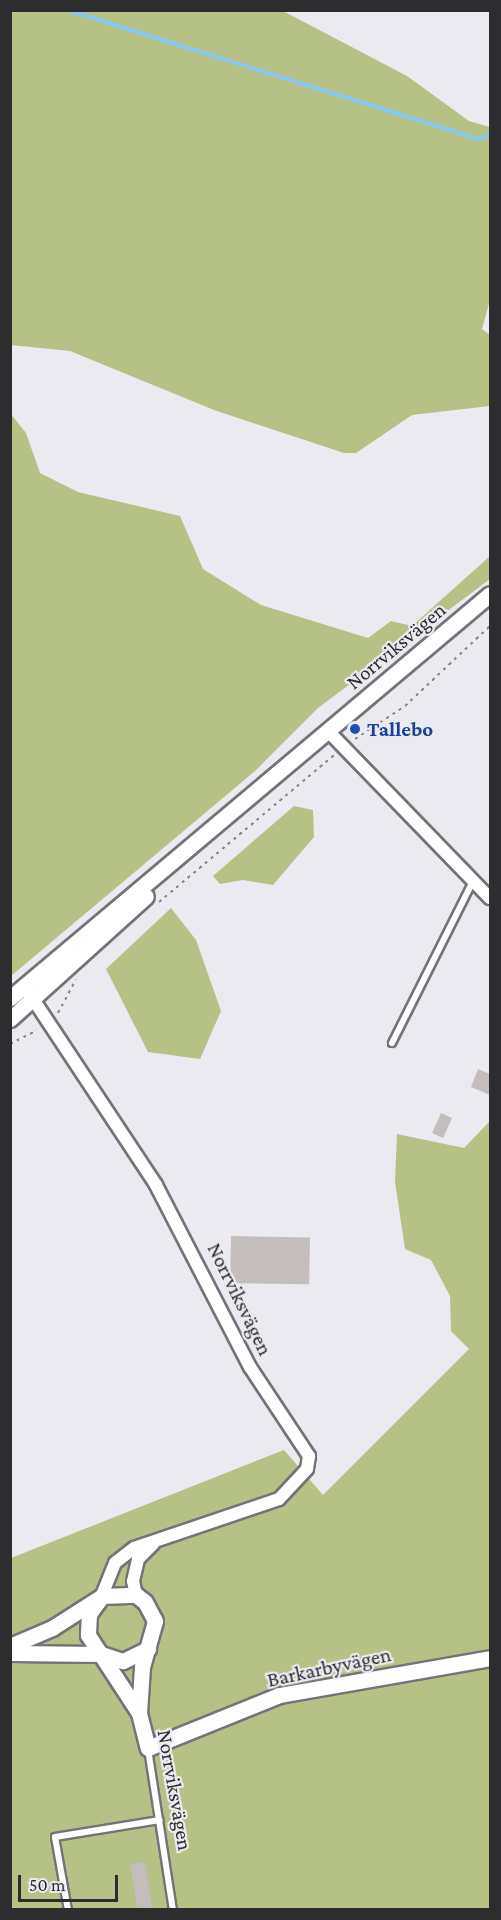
<!DOCTYPE html>
<meta charset="utf-8">
<style>
body{margin:0}
#map{position:relative;width:501px;height:1920px;overflow:hidden;background:#ebeaf0;font-family:"Crimson Pro",serif}
div>[style]{position:absolute}
[style*='--x']{left:calc(var(--x)*1px);top:calc(var(--y)*1px);width:calc(var(--w)*1px);rotate:calc(var(--a)*1deg)}
.green>*{inset:0;background:#b6c186}
.stream>*{height:4px;margin:-2px;padding:0 2px;transform-origin:2px;border-radius:2px;background:#87c9f4}
.building>*{inset:0;background:#c3bebb;transform-origin:0 0}
.path>*{height:2px;margin-top:-1px;transform-origin:0;background:repeating-linear-gradient(90deg,#86868a 0 3px,transparent 0 7.5px)}
.roads{filter:drop-shadow(2px 0 #747478) drop-shadow(-2px 0 #747478) drop-shadow(0 2px #747478) drop-shadow(0 -2px #747478)}
.service>*{height:6px;margin:-3px;padding:0 3px;transform-origin:3px;border-radius:3px;background:#fff}
.minor>*{height:12px;margin:-6px;padding:0 6px;transform-origin:6px;border-radius:6px;background:#fff}
.tertiary>*{height:15px;margin:-7.5px;padding:0 7.5px;transform-origin:7.5px;border-radius:7.5px;background:#fff}
.dots>*{width:16px;height:16px;translate:-50% -50%;box-sizing:border-box;border:3px solid #ebeaf0;border-radius:50%}
span{translate:-50% -50%;white-space:nowrap;text-align:center;line-height:1.15;-webkit-text-stroke:4.5px #ebeaf0;paint-order:stroke}
.street-label{font-size:21px;color:#2d2d2f}
.transit-label{font-size:21px;color:#164399;font-weight:700}
.left{translate:0 -50%;text-align:left}
.frame{position:absolute;inset:0;border:12px solid #2d2d2f;pointer-events:none}
.scale{position:absolute;left:18px;top:1875px;width:100px;height:27px;box-sizing:border-box;border:3px solid #2d2d2f;border-top:0;padding-left:8px;font-size:18px;line-height:21px;white-space:nowrap;color:#2d2d2f;-webkit-text-stroke:4px #ebeaf0;paint-order:stroke}
</style>
<div id="map">
<div class="green">
<i style="clip-path:polygon(10px 11px,283px 11px,407px 76px,469px 121px,490px 127px,490px 300px,482px 329px,490px 335px,490px 406px,412px 415px,356px 453px,344px 453px,214px 410px,70px 351px,11px 345px)"></i>
<i style="clip-path:polygon(10px 413px,26px 433px,40px 473px,78px 492px,180px 516px,203px 569px,261px 605px,368px 638px,391px 621px,412px 626px,490px 556px,490px 579px,318px 708px,255px 771px,11px 976px)"></i>
<i style="clip-path:polygon(294px 806px,313px 810px,314px 837px,273px 885px,243px 880px,220px 884px,213px 876px)"></i>
<i style="clip-path:polygon(171px 908px,196px 940px,221px 1011px,200px 1059px,148px 1052px,106px 969px)"></i>
<i style="clip-path:polygon(490px 1121px,490px 1909px,11px 1910px,11px 1558px,284px 1450px,323px 1495px,469px 1349px,451px 1331px,450px 1296px,431px 1260px,405px 1249px,395px 1182px,397px 1134px,464px 1148px)"></i>
</div>
<div class="stream">
<i style="--x:67;--y:10;--w:432;--a:17.4"></i>
<i style="--x:479;--y:139;--w:12;--a:-24"></i>
</div>
<div class="building">
<i style="clip-path:polygon(478px 1069px,490px 1074px,490px 1095px,471px 1087px)"></i>
<i style="left:441px;top:1113px;width:12px;height:22px;rotate:24deg"></i>
<i style="left:231px;top:1236px;width:79px;height:47px;rotate:1deg"></i>
<i style="left:145px;top:1862px;width:49px;height:15px;rotate:81deg"></i>
</div>
<div class="path">
<i style="--x:355;--y:739;--w:60;--a:-33.4"></i>
<i style="--x:405;--y:706;--w:117;--a:-43.3"></i>
<i style="--x:159;--y:902;--w:229;--a:-40"></i>
<i style="--x:58;--y:1013;--w:38;--a:-62"></i>
<i style="--x:10;--y:1044;--w:30;--a:-27"></i>
</div>
<div class="roads">
<div class="service">
<i style="--x:392;--y:1043;--w:181;--a:-63.4"></i>
<i style="--x:148;--y:1749;--w:163;--a:81.2"></i>
<i style="--x:68;--y:1910;--w:74;--a:-100.1"></i>
<i style="--x:55;--y:1837;--w:106;--a:-9.2"></i>
</div>
<div class="minor">
<i style="--x:328;--y:731;--w:233;--a:45.9"></i>
<i style="--x:29;--y:993;--w:230;--a:56.5"></i>
<i style="--x:156;--y:1185;--w:205;--a:62.7"></i>
<i style="--x:250;--y:1367;--w:107;--a:56.5"></i>
<i style="--x:309;--y:1456;--w:13;--a:99"></i>
<i style="--x:307;--y:1469;--w:41;--a:133"></i>
<i style="--x:279;--y:1499;--w:153;--a:161.3"></i>
<i style="--x:134;--y:1548;--w:24;--a:142"></i>
<i style="--x:115;--y:1563;--w:35;--a:112"></i>
<i style="--x:136;--y:1595;--w:14;--a:-102"></i>
<i style="--x:133;--y:1581;--w:23;--a:-77"></i>
<i style="--x:138;--y:1559;--w:21;--a:-45"></i>
</div>
<div class="tertiary">
<i style="--x:10;--y:998;--w:627;--a:-40.09"></i>
<i style="--x:10;--y:1019;--w:183;--a:-42.1"></i>
<i style="--x:102;--y:1596;--w:22;--a:126"></i>
<i style="--x:89;--y:1614;--w:21;--a:93"></i>
<i style="--x:88;--y:1635;--w:93;--a:56.8"></i>
<i style="--x:139;--y:1713;--w:36;--a:76"></i>
<i style="--x:148;--y:1748;--w:141;--a:-22"></i>
<i style="--x:279;--y:1695;--w:214;--a:-9.9"></i>
<i style="--x:10;--y:1646;--w:46;--a:-23.2"></i>
<i style="--x:52;--y:1628;--w:59;--a:-32.6"></i>
<i style="--x:102;--y:1596;--w:34;--a:-2"></i>
<i style="--x:136;--y:1595;--w:11;--a:38"></i>
<i style="--x:145;--y:1602;--w:21;--a:62"></i>
<i style="--x:155;--y:1621;--w:48;--a:105.8"></i>
<i style="--x:142;--y:1667;--w:46;--a:93.7"></i>
<i style="--x:10;--y:1653;--w:91;--a:0.6"></i>
<i style="--x:101;--y:1654;--w:23;--a:18"></i>
<i style="--x:123;--y:1661;--w:28;--a:-26"></i>
</div>
</div>
<div class="dots">
<i style="left:355px;top:729px;background:#1a4fb4"></i>
</div>
<div class="street-label">
<span style="left:396px;top:646px;rotate:-40deg">Norrviksvägen</span>
<span style="left:240px;top:1299px;rotate:64deg">Norrviksvägen</span>
<span style="left:329px;top:1667px;rotate:-12deg">Barkarbyvägen</span>
<span style="left:175px;top:1790px;rotate:80deg">Norrviksvägen</span>
</div>
<div class="transit-label">
<span class="left" style="left:367px;top:729px">Tallebo</span>
</div>
<div class="frame"></div>
<div class="scale">50 m</div>
</div>
